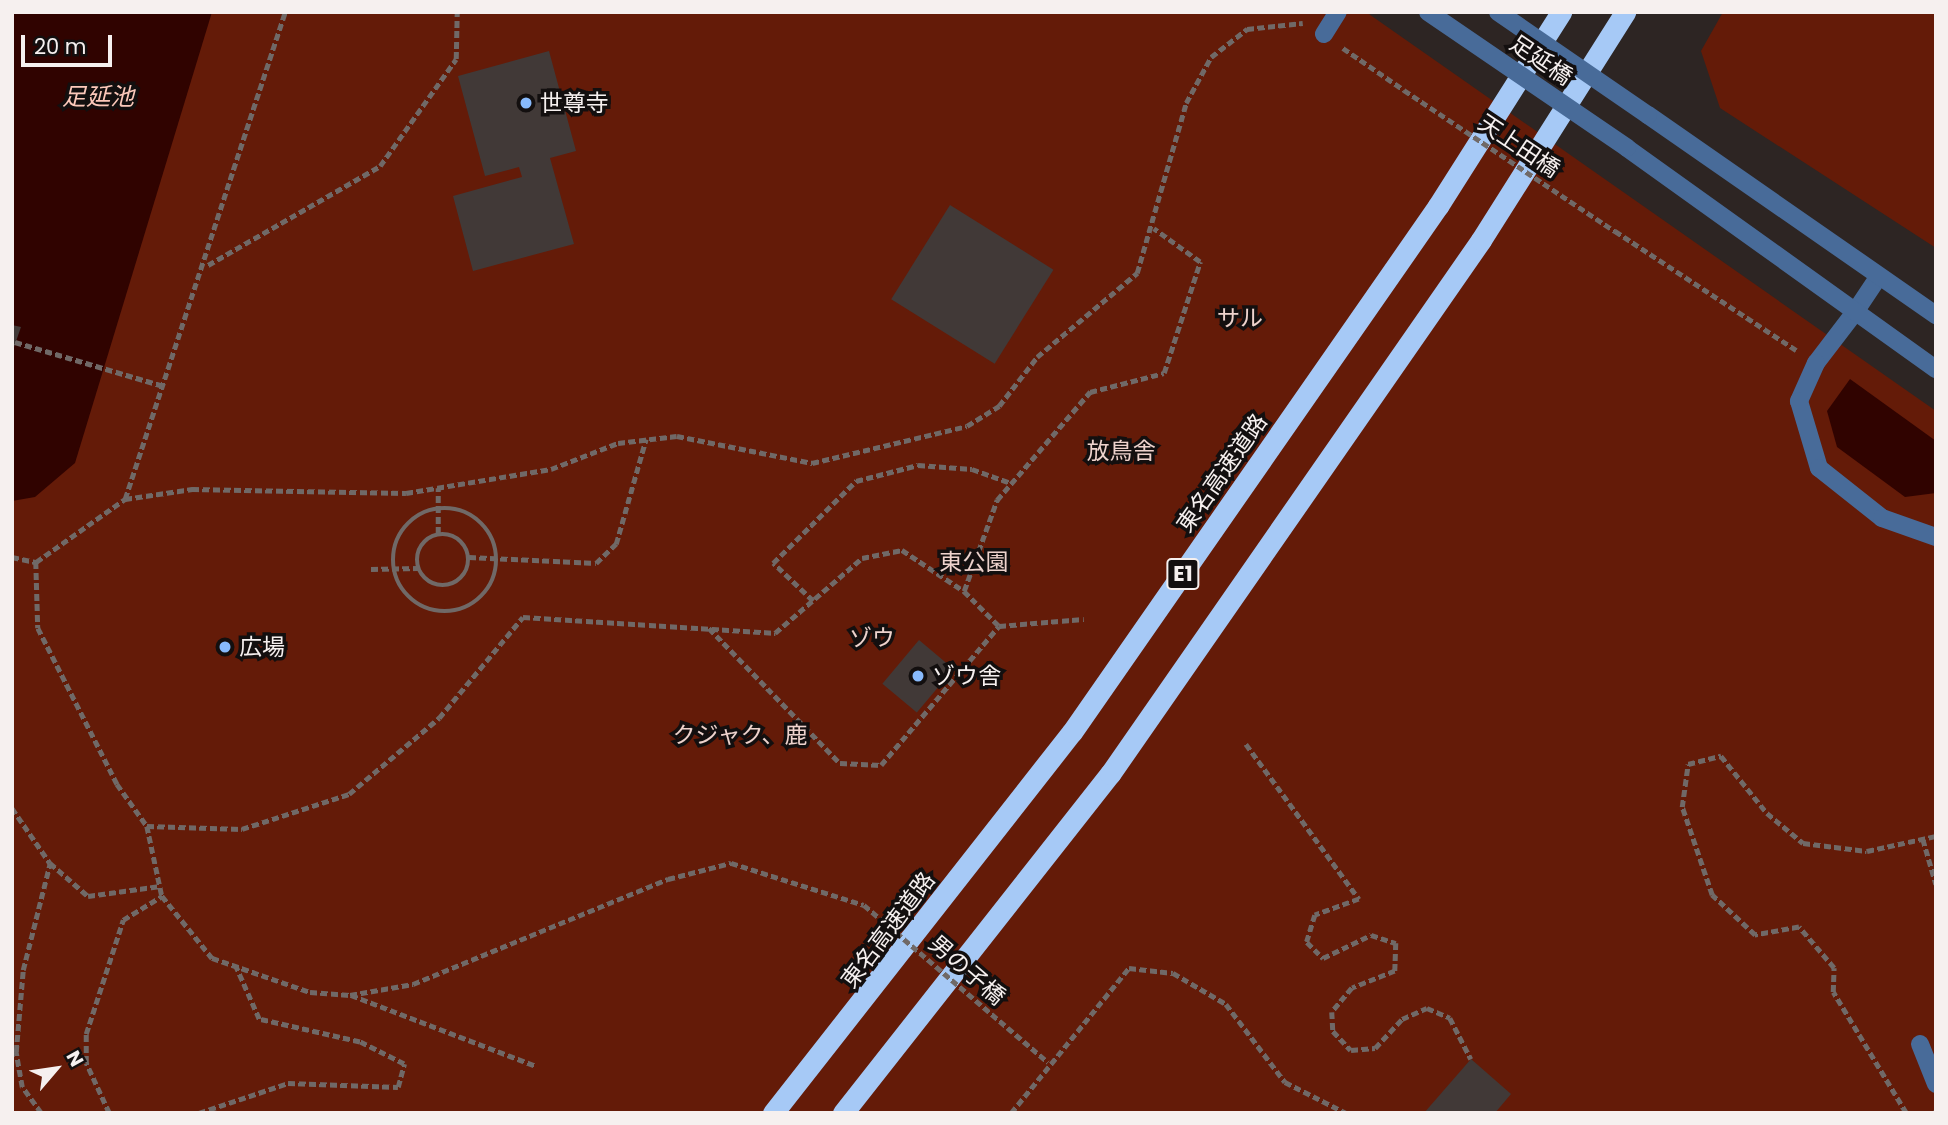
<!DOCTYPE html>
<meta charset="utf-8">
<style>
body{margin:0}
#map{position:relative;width:1948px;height:1125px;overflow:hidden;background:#2d2523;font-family:Poppins,"Noto Sans JP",sans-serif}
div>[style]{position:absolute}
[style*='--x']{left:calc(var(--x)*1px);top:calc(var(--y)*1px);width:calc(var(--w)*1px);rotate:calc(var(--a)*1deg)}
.green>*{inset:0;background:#641b08}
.water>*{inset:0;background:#300300}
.building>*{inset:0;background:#413937;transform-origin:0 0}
.path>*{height:4.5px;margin-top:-2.25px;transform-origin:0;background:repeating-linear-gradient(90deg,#706967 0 7px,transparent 0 10.5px)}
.path>.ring{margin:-2.25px;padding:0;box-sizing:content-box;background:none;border:4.5px solid #706967;border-radius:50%}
.service>*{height:18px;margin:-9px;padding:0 9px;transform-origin:9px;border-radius:9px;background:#486b99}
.minor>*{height:18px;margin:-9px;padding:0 9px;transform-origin:9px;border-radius:9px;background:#486b99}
.tertiary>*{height:18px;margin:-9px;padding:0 9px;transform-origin:9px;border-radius:9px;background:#486b99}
.motorway>*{height:21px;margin:-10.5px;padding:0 10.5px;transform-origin:10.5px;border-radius:10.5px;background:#a6c9f6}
.path-bridge>*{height:4.5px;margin-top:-2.25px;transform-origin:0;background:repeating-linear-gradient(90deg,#706967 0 7px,transparent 0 10.5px)}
.tertiary-bridge>*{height:18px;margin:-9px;padding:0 9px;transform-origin:9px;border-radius:9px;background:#486b99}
.dots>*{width:19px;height:19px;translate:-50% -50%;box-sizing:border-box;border:4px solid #130f0f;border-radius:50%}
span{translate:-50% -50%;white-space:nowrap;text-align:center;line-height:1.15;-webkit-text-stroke:7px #130f0f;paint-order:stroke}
.shield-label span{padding:2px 5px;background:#130f0f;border:2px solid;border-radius:5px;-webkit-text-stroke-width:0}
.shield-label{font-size:21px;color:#f6f0ef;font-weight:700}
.street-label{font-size:23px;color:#f6f0ef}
.poi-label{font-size:23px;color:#f6f0ef}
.left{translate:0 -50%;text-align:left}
.park-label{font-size:23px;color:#eed3cd}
.water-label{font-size:24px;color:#fcc8ba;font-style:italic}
.frame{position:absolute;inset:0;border:14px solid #f6f0ef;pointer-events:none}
.north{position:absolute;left:21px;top:1034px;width:70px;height:70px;-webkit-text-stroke:5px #130f0f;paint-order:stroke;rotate:61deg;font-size:19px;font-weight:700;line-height:28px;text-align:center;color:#f6f0ef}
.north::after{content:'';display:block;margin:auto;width:24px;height:32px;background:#f6f0ef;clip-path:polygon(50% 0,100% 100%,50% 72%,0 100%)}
.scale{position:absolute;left:21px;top:35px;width:91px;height:32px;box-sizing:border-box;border:4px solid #f6f0ef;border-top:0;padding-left:9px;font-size:21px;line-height:24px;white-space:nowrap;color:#f6f0ef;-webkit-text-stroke:5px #130f0f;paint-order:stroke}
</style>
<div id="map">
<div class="green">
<i style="clip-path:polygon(12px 12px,1366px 12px,1936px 411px,1936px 1113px,12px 1113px)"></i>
<i style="clip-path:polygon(1723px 12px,1936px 12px,1936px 248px,1720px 108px,1701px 51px)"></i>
</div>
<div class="water">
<i style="clip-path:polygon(12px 12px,212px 12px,75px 463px,35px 497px,12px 501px)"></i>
<i style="clip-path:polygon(1850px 379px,1936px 441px,1936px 493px,1905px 497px,1837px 447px,1827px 411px)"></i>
</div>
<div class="building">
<i style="clip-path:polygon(549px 51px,576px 151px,550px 158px,574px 244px,473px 271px,453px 196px,522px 177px,519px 167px,485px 176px,458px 76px)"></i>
<i style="left:950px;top:205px;width:122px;height:111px;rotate:32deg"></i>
<i style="clip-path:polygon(12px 325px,21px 327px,13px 350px,12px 350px)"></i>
<i style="left:919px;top:640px;width:45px;height:57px;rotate:40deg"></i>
<i style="clip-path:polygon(1471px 1059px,1511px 1094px,1495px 1113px,1424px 1113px)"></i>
</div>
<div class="path">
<i style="--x:1343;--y:48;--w:74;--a:34.5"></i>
<i style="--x:1615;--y:231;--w:217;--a:33.3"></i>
<i style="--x:208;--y:265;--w:198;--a:-29.9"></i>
<i style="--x:380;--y:166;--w:131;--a:-54.6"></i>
<i style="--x:456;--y:59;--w:47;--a:-88.8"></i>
<i style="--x:15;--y:342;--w:155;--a:16.5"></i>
<i style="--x:125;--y:499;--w:513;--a:-71.81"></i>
<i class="ring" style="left:393px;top:508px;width:99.5px;height:99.5px"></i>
<i style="--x:438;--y:534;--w:46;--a:-90"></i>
<i class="ring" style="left:417px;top:534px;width:47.5px;height:47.5px"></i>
<i style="--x:12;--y:557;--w:25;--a:12"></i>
<i style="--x:36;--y:562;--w:109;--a:-35.3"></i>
<i style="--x:125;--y:499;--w:68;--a:-8.5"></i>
<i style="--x:192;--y:489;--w:214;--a:1.1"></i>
<i style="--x:406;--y:493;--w:147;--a:-9.4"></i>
<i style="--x:551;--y:469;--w:72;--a:-21.2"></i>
<i style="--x:618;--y:443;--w:59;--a:-6.8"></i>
<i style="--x:677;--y:436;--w:138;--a:11.3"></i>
<i style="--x:812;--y:463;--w:159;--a:-13.4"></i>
<i style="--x:967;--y:426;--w:38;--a:-32"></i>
<i style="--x:999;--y:406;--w:62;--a:-52.2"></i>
<i style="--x:1037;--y:357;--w:131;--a:-40"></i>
<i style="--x:1137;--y:273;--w:177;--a:-73.9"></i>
<i style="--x:1186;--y:103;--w:52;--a:-61.5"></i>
<i style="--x:1211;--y:57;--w:46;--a:-37.9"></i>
<i style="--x:1247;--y:29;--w:56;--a:-6.1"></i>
<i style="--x:469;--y:557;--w:127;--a:2.7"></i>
<i style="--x:596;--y:563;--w:28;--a:-44"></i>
<i style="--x:616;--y:544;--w:109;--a:-74.1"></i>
<i style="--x:36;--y:562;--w:66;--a:88.3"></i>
<i style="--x:38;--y:628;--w:175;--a:63.1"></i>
<i style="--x:117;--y:784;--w:52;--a:54.5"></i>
<i style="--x:147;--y:826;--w:72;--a:77.9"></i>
<i style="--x:162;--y:896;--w:80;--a:51.1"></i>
<i style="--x:212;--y:958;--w:104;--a:19.1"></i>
<i style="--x:310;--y:992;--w:40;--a:4.3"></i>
<i style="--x:350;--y:995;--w:64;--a:-9.9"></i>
<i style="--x:413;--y:984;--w:276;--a:-22.4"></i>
<i style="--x:668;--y:879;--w:65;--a:-14.3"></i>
<i style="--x:731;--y:863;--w:139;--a:17.5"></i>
<i style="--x:371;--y:569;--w:47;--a:-1.2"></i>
<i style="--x:964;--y:591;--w:49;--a:45"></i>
<i style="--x:999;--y:626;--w:85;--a:-4.7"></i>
<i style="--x:813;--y:601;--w:55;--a:-136.5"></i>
<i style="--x:773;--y:563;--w:117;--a:-44.7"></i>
<i style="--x:856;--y:481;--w:64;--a:-14.5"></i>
<i style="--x:918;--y:465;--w:54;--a:4.2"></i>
<i style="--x:972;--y:469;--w:41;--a:19.7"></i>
<i style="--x:709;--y:628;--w:188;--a:45.9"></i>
<i style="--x:840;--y:763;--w:41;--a:2.8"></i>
<i style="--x:881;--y:765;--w:182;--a:-49.7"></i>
<i style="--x:1246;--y:744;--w:192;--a:53.9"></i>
<i style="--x:1359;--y:899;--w:47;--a:160"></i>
<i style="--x:1315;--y:915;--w:28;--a:107"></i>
<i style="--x:1307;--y:942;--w:23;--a:45"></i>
<i style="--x:1323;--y:958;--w:53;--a:-25.6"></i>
<i style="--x:1371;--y:935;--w:26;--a:18"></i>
<i style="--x:1396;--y:943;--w:28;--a:92"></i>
<i style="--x:1395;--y:971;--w:46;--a:158.4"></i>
<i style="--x:1352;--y:988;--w:31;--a:130"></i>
<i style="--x:1332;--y:1012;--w:19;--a:87"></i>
<i style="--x:1333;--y:1031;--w:26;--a:47"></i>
<i style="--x:1351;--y:1050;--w:24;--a:-5"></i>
<i style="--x:1375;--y:1048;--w:40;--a:-47"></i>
<i style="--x:1402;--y:1019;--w:27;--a:-24"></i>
<i style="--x:1427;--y:1008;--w:25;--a:23"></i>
<i style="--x:1450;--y:1018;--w:46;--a:62.9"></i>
<i style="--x:12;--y:808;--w:67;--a:55.4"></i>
<i style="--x:50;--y:863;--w:50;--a:41"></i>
<i style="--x:88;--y:896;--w:73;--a:-7.9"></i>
<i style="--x:147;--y:826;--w:95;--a:1.8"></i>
<i style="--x:242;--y:829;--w:113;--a:-18.1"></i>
<i style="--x:349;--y:794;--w:118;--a:-40.2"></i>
<i style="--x:439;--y:718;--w:131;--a:-50.3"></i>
<i style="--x:523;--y:617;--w:253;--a:3.6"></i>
<i style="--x:775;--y:633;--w:115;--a:-40.8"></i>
<i style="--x:862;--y:558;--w:41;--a:-11.3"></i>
<i style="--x:902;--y:550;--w:74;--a:33.5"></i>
<i style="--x:964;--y:591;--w:97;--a:-70.1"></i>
<i style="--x:997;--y:500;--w:143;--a:-49.3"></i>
<i style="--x:1090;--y:392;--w:76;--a:-14.4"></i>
<i style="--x:1164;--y:373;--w:117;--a:-72"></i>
<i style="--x:1200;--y:262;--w:57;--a:-144.3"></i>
<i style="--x:1923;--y:839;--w:47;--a:73.9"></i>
<i style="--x:351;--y:995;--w:198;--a:21"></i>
<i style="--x:41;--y:1113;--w:32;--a:-126"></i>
<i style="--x:22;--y:1087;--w:36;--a:-100"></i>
<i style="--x:16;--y:1052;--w:82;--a:-85.1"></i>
<i style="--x:23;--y:970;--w:110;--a:-75.8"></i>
<i style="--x:109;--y:1113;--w:55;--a:-114.7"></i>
<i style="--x:86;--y:1063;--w:29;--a:-90"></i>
<i style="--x:86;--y:1034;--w:120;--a:-72"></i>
<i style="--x:123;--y:920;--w:46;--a:-31.6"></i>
<i style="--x:199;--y:1113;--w:94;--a:-18.6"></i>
<i style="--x:288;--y:1083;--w:110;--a:2.1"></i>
<i style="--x:398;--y:1087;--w:24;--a:-75"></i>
<i style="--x:404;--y:1064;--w:49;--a:-153.4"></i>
<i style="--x:360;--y:1042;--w:104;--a:-167.2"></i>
<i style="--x:259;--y:1019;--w:57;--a:-113.9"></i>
<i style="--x:1011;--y:1113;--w:187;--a:-50.9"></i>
<i style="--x:1129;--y:968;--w:44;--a:6.5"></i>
<i style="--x:1173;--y:973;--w:61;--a:30.3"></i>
<i style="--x:1226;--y:1004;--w:98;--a:52.9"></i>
<i style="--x:1285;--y:1082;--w:68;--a:26.9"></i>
<i style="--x:1906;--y:1113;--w:141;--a:-121.1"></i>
<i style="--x:1833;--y:992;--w:24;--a:-88"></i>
<i style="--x:1834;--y:968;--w:54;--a:-130.5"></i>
<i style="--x:1799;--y:927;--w:45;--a:169.7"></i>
<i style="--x:1755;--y:935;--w:59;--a:-137.1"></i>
<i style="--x:1712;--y:895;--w:93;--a:-108.8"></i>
<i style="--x:1682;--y:807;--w:43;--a:-82.1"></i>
<i style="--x:1688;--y:764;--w:34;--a:-14"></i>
<i style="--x:1721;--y:756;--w:73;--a:51.1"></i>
<i style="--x:1767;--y:813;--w:47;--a:39.8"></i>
<i style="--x:1803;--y:843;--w:64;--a:7.1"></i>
<i style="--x:1867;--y:851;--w:71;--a:-12.3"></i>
<i style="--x:1934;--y:1113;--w:3;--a:-45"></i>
</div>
<div class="service">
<i style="--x:1324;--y:34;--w:26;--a:-58"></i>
<i style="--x:1855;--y:312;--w:64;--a:127.4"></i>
<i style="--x:1816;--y:363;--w:42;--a:114.1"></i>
<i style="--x:1799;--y:401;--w:70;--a:73.4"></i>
<i style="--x:1819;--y:468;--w:80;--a:38.4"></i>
<i style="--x:1882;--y:518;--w:57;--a:19.4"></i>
<i style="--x:1920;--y:1044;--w:43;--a:68.2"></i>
</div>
<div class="minor">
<i style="--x:1855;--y:312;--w:43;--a:-56.3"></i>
</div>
<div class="tertiary">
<i style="--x:1648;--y:115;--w:351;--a:34.8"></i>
<i style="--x:1627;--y:148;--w:380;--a:35.6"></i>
</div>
<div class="motorway">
<i style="--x:773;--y:1113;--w:484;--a:-51.9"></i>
<i style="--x:1072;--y:732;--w:641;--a:-55.17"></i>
<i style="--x:1438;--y:206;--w:230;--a:-57.6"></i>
<i style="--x:843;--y:1113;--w:432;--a:-51.8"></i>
<i style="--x:1110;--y:774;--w:650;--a:-55.21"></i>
<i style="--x:1481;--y:240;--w:270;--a:-57.7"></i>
</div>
<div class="path-bridge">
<i style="--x:1404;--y:90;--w:254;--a:33.8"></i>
<i style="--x:864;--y:905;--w:242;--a:40.5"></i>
</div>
<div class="tertiary-bridge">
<i style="--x:1428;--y:12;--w:241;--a:34.3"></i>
<i style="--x:1498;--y:12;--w:182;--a:34.5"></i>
</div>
<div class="dots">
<i style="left:526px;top:103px;background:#88bafc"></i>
<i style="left:225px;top:647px;background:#88bafc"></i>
<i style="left:918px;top:676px;background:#88bafc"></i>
</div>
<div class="shield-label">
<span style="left:1183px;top:574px">E1</span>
</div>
<div class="street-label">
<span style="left:1541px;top:60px;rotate:34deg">足延橋</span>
<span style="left:1519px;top:146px;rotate:34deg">天上田橋</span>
<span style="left:1222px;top:473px;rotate:-55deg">東名高速道路</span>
<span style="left:888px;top:930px;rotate:-53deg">東名高速道路</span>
<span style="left:967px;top:970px;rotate:41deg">男の子橋</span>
</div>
<div class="poi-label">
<span class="left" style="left:540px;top:103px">世尊寺</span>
<span class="left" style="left:239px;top:647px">広場</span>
<span class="left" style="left:932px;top:676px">ゾウ舎</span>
</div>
<div class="park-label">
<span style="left:1240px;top:318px">サル</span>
<span style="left:1121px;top:451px">放鳥舎</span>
<span style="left:974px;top:562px">東公園</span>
<span style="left:872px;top:638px">ゾウ</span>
<span style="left:740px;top:735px">クジャク、鹿</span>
</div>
<div class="water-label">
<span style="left:98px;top:97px">足延池</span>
</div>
<div class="frame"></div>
<div class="north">N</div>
<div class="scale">20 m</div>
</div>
